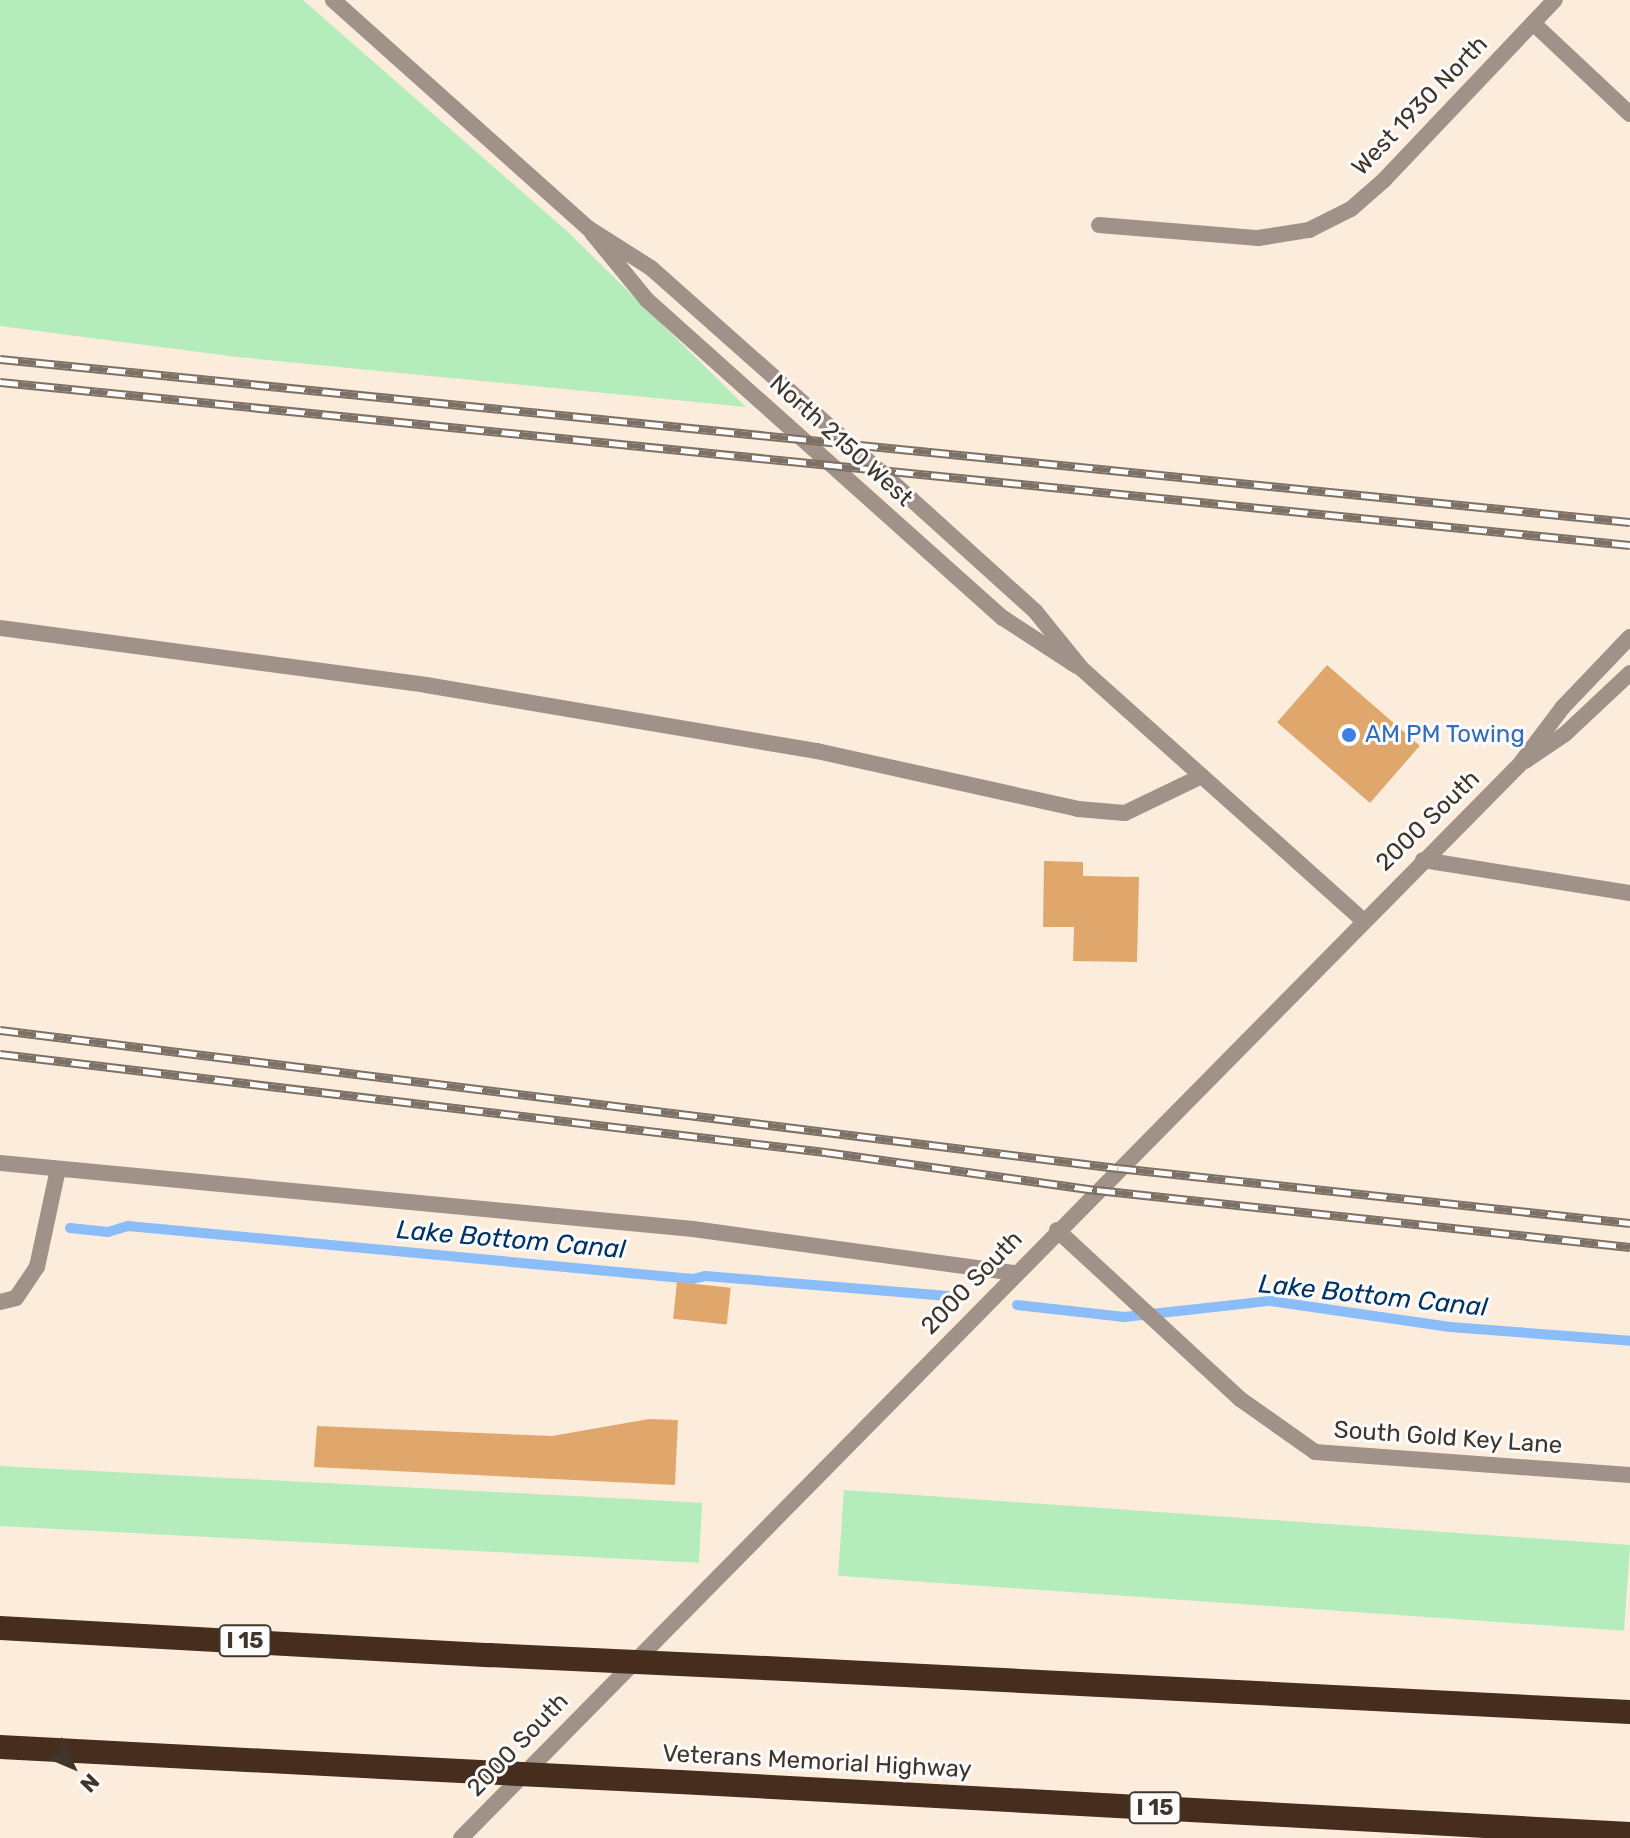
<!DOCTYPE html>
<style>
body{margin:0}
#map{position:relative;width:1630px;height:1838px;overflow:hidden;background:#fcecdc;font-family:Rubik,sans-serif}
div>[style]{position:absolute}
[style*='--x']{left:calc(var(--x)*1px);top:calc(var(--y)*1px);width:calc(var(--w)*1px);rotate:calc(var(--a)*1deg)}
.green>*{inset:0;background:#b4ecbc;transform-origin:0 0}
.stream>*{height:10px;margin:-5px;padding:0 5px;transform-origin:5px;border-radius:5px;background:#8abdf9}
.building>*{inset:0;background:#e0a76c;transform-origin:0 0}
.service>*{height:16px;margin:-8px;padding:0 8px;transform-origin:8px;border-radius:8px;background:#a09289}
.minor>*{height:16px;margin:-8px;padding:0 8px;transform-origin:8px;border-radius:8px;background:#a09289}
.tertiary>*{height:16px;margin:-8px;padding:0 8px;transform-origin:8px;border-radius:8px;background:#a09289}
.motorway>*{height:24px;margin:-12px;padding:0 12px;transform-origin:12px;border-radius:12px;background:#462d1d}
.rail>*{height:9px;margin-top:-4.5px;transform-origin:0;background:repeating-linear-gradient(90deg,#fcfcfc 0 18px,#7d7165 0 36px);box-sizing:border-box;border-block:2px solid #7d7165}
.motorway-bridge>*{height:24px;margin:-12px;padding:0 12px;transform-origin:12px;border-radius:12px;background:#462d1d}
.dots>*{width:22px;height:22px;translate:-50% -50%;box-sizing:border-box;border:4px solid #fcfcfc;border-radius:50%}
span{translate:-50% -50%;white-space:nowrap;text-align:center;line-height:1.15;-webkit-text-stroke:6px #fcfcfc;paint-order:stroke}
.shield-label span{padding:2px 6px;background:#fcfcfc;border:2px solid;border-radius:6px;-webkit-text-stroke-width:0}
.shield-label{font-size:22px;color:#40352b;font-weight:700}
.street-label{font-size:24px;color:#40352b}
.shop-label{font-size:24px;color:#366cbe}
.left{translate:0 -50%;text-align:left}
.water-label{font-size:26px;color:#003468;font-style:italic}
.north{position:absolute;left:32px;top:1726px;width:80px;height:80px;-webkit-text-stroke:6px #fcfcfc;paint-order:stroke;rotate:134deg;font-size:22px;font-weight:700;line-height:32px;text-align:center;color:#40352b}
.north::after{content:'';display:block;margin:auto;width:28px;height:36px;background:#40352b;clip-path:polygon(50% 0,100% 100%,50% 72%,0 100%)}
</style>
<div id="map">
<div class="green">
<i style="clip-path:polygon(0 0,303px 0,568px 232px,746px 407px,237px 357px,0 326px)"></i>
<i style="left:0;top:1466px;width:703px;height:60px;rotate:3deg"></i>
<i style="left:844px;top:1490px;width:788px;height:86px;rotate:4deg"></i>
</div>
<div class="stream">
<i style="--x:70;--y:1228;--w:38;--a:6"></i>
<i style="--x:108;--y:1232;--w:21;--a:-17"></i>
<i style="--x:128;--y:1226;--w:567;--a:5.36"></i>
<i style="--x:693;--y:1279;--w:12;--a:-14"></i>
<i style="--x:705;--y:1276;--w:244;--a:4.7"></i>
<i style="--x:1017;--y:1305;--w:108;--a:6.4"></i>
<i style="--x:1124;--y:1317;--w:147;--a:-6.3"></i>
<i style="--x:1270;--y:1301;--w:182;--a:8.2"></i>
<i style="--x:1450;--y:1327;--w:181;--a:4.4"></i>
</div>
<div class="building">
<i style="left:1327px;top:665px;width:123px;height:76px;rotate:41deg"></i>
<i style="clip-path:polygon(1044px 861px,1083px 862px,1083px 876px,1139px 877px,1137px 962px,1073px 961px,1074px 927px,1043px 927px)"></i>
<i style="left:677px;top:1282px;width:54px;height:37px;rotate:6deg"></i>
<i style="clip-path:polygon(649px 1419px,678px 1420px,675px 1485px,314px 1467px,317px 1426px,552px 1436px)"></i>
</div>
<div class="service">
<i style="--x:0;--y:628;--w:430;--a:7.6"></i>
<i style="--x:426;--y:685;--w:397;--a:9.6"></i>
<i style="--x:817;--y:751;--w:267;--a:12.5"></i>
<i style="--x:1078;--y:809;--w:47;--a:4.9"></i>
<i style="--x:1125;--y:813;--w:85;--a:-25.7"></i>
<i style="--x:1423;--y:860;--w:210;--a:9.1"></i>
<i style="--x:0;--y:1163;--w:696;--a:5.44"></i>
<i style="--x:693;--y:1229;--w:325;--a:7.8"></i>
<i style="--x:1057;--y:1230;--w:249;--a:42.7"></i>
<i style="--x:1240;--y:1399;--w:92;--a:35.2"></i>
<i style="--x:1315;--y:1452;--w:316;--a:4.2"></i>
<i style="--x:0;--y:1302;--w:16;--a:-14"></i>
<i style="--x:16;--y:1298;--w:37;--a:-56"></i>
<i style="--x:37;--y:1267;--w:100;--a:-77.9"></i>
</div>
<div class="minor">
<i style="--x:333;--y:0;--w:342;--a:41.8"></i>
<i style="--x:588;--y:228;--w:75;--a:32.4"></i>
<i style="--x:651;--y:268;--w:306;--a:41.6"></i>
<i style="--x:880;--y:471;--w:209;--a:42.1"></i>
<i style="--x:1035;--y:611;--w:75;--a:51"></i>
<i style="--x:1082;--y:669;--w:375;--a:41.8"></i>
<i style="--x:1533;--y:23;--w:133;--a:43.2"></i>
<i style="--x:1099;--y:225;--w:160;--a:4.7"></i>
<i style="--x:1258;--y:238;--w:52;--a:-8.9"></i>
<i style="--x:1309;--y:230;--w:47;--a:-26.6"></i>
<i style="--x:1351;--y:209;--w:44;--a:-41.3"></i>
<i style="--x:1384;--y:180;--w:248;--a:-46.5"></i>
<i style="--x:592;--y:233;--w:87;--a:50.6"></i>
<i style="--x:647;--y:300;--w:477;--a:41.8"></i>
<i style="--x:1003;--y:618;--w:88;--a:33"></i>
</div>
<div class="tertiary">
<i style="--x:1525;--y:761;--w:48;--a:-34"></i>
<i style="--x:1565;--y:734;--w:89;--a:-43.2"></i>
<i style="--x:461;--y:1838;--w:1508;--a:-45.4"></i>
<i style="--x:1520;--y:764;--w:71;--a:-53"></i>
<i style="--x:1563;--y:707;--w:97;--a:-46.3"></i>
</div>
<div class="motorway">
<i style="--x:0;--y:1628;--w:490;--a:3.2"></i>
<i style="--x:786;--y:1669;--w:845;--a:2.92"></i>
<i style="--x:0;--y:1747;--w:383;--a:3"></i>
<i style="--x:680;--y:1782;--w:951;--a:3.13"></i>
</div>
<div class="rail">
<i style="--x:0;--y:359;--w:1638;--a:5.71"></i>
<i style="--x:0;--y:382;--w:1638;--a:5.71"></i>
<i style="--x:0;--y:1030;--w:1126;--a:7.04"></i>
<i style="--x:1118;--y:1168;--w:515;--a:6.13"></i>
<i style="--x:0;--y:1054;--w:831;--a:6.77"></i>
<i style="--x:825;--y:1152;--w:275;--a:8"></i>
<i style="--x:1097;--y:1190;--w:536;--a:6.1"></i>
</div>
<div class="motorway-bridge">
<i style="--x:489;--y:1655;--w:297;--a:2.7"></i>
<i style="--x:382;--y:1767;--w:298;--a:2.9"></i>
</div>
<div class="dots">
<i style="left:1349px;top:735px;background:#3f7fe0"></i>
</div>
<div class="shield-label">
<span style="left:245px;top:1641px">I 15</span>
<span style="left:1155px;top:1808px">I 15</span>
</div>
<div class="street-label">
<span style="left:1420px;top:106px;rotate:-46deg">West 1930 North</span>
<span style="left:841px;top:441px;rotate:42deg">North 2150 West</span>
<span style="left:1428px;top:821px;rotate:-44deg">2000 South</span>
<span style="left:972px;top:1283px;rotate:-46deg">2000 South</span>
<span style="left:1448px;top:1438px;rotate:4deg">South Gold Key Lane</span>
<span style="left:518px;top:1745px;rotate:-46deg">2000 South</span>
<span style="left:817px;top:1762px;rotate:3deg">Veterans Memorial Highway</span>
</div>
<div class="shop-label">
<span class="left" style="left:1365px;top:735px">AM PM Towing</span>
</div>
<div class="water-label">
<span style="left:511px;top:1240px;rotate:5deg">Lake Bottom Canal</span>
<span style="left:1373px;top:1296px;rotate:6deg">Lake Bottom Canal</span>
</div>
<div class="north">N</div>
</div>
